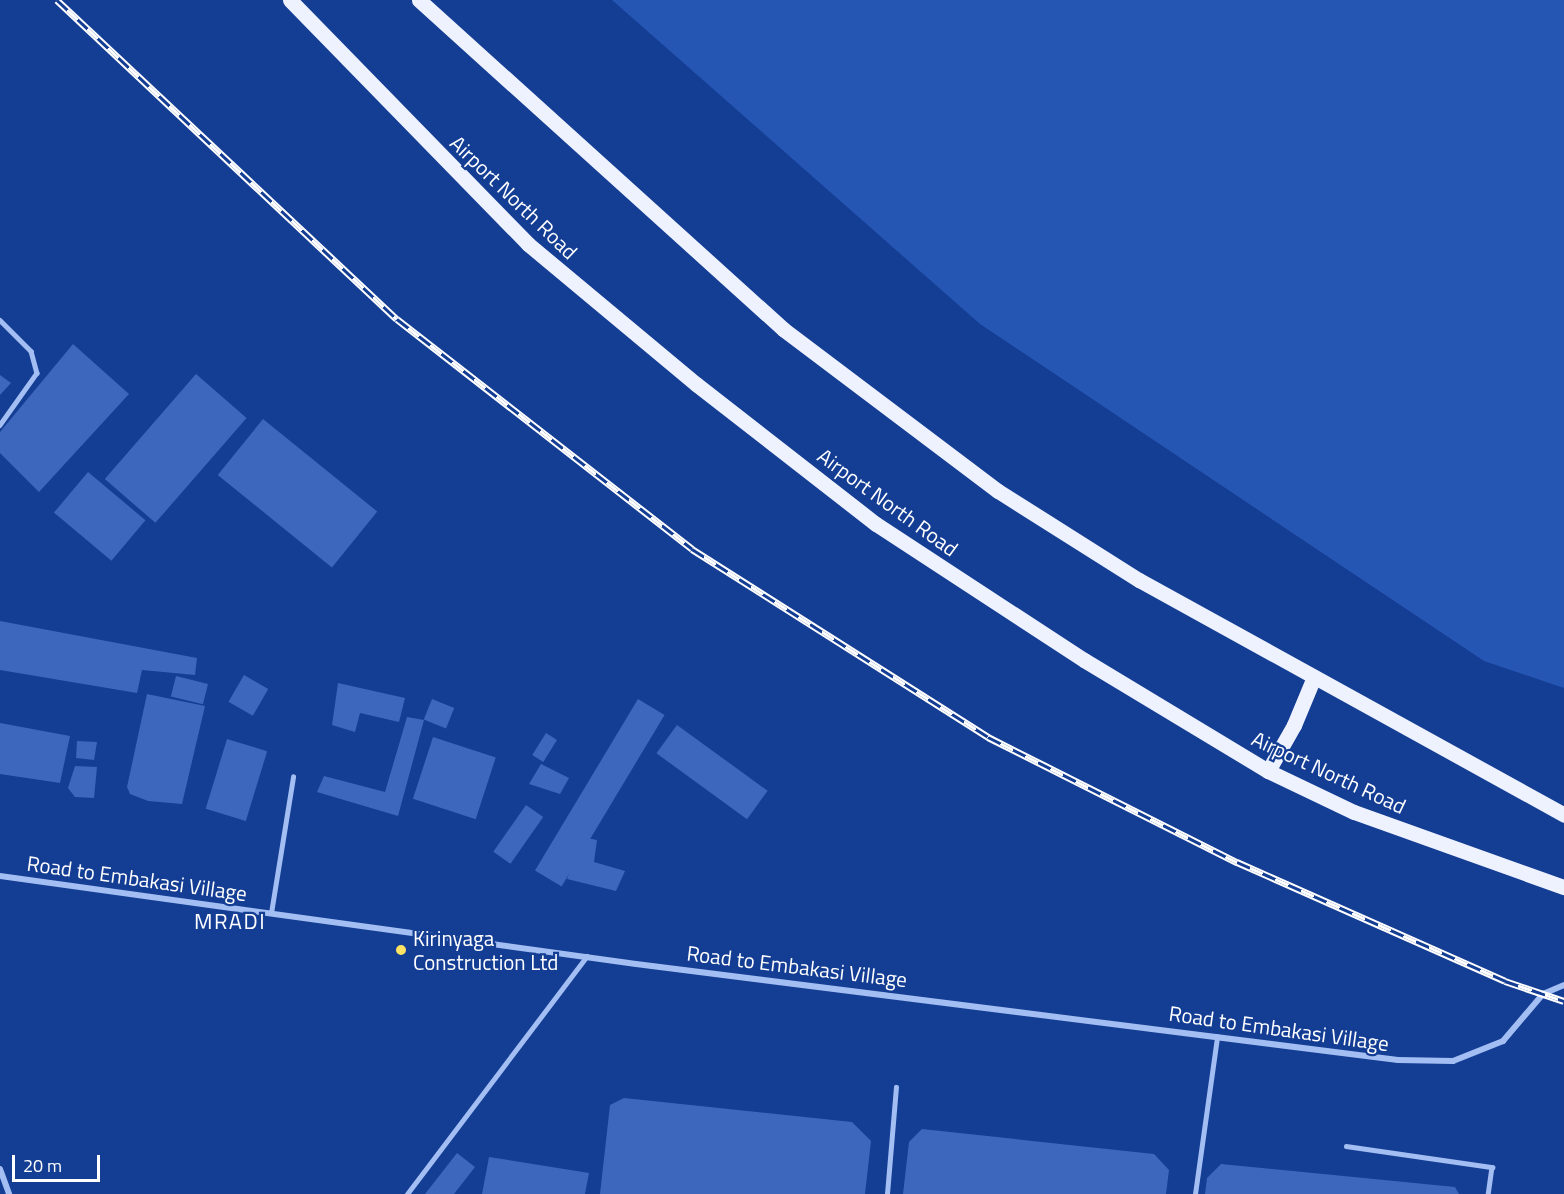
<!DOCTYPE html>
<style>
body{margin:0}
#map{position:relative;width:1564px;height:1194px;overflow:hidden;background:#143d94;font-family:"Titillium Web",sans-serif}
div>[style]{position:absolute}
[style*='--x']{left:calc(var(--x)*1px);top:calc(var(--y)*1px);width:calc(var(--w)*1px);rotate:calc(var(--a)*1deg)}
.green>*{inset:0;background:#2656b3}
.building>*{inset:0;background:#3d67bc;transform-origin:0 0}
.service>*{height:4.5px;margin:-2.25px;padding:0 2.25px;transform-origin:2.25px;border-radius:2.25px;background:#a3bef2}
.minor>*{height:6px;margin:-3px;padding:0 3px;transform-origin:3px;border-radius:3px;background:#a3bef2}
.primary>*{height:15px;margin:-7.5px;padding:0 7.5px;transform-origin:7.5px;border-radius:7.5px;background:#eef2ff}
.rail>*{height:7px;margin-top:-3.5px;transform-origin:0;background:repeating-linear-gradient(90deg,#143d94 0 14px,#fff 0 28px);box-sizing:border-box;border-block:2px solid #fff}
.dots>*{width:16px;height:16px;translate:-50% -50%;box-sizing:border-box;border:3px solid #143d94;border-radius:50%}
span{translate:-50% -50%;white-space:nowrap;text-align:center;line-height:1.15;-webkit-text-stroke:4.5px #143d94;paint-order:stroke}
.street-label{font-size:21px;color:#fff}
.poi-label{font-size:21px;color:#fff}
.left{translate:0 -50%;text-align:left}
.neighbourhood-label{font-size:22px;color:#fff;letter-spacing:1.5px}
.scale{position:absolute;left:12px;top:1155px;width:88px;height:27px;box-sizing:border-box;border:3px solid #fff;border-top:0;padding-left:8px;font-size:18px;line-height:21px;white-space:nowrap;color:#fff;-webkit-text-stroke:4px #143d94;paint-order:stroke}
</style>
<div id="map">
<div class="green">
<i style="clip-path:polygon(612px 0,1564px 0,1564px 688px,1484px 661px,980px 324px)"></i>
</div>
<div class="building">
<i style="clip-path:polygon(73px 344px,129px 394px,39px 492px,0 453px,0 432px)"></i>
<i style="left:196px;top:374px;width:67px;height:139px;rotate:41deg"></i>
<i style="clip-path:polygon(0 375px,11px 383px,0 395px)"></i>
<i style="left:263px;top:419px;width:147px;height:72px;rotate:39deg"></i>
<i style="left:88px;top:472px;width:75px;height:53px;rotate:40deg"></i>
<i style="clip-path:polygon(0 621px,197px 658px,195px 675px,142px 670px,137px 693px,0 670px)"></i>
<i style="left:244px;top:675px;width:28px;height:31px;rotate:30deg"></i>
<i style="left:176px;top:676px;width:33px;height:21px;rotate:14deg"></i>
<i style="clip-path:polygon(338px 683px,405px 698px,399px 722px,360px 713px,355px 732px,332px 725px)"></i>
<i style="clip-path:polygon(147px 694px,205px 706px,182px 804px,148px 801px,130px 794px,127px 787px)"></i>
<i style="left:432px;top:699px;width:24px;height:22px;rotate:22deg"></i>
<i style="left:638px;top:699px;width:31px;height:200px;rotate:31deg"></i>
<i style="clip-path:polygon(407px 717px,424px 720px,398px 816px,317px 792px,324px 776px,385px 792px)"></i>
<i style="clip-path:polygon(0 723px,70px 736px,60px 783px,0 774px)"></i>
<i style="left:677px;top:725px;width:112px;height:35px;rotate:36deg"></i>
<i style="left:546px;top:733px;width:13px;height:26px;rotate:32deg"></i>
<i style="left:433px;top:737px;width:66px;height:65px;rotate:18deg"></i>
<i style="left:227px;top:739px;width:42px;height:73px;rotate:17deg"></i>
<i style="clip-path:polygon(77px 741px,97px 742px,94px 760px,76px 758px)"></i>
<i style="clip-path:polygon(541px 764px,569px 778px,560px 794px,529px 784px)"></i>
<i style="clip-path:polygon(75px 766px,97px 767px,94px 798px,75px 797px,68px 788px)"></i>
<i style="left:526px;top:805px;width:21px;height:57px;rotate:35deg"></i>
<i style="clip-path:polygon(582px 837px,597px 840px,594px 862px,625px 871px,616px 891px,567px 879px)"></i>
<i style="clip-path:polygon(624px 1098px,852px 1122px,871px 1141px,865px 1194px,600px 1194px,610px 1105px)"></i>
<i style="clip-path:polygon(922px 1129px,1154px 1154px,1169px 1170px,1166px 1194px,903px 1194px,909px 1142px)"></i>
<i style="clip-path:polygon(457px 1153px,475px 1167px,454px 1194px,425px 1194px)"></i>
<i style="clip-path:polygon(489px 1157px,589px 1173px,585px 1194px,482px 1194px)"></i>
<i style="clip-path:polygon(1221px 1164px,1455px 1187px,1459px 1194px,1205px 1194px,1207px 1178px)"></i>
</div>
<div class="service">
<i style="--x:0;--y:320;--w:44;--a:45"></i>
<i style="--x:31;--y:351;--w:23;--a:75"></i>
<i style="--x:37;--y:373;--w:64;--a:125.4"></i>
<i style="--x:271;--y:913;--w:138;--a:-80.8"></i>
<i style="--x:1346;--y:1146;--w:148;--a:8.2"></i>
<i style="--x:1492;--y:1167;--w:27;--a:98"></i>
<i style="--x:407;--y:1194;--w:298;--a:-52.9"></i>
<i style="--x:887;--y:1194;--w:107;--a:-85.2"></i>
<i style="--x:1195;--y:1194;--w:159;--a:-82"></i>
</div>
<div class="minor">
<i style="--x:0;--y:876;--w:642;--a:7.88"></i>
<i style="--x:636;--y:964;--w:768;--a:7.18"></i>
<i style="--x:1398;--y:1060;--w:55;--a:1"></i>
<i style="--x:1453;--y:1061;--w:54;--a:-21.8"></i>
<i style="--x:1503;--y:1041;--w:62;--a:-49.6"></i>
<i style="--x:1543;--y:994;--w:23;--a:-23"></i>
<i style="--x:0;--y:1169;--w:27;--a:70"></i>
</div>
<div class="primary">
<i style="--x:290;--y:0;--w:341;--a:45.7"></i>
<i style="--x:528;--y:244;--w:219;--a:39.8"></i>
<i style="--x:696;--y:384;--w:228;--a:37.9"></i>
<i style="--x:876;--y:524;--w:249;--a:33.2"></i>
<i style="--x:1084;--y:660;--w:215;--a:31.1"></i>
<i style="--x:1268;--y:771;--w:95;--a:25.5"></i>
<i style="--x:1354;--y:812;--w:223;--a:19.7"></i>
<i style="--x:419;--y:0;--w:491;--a:42.1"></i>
<i style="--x:783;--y:329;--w:269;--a:37"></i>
<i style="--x:998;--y:491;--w:167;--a:32.3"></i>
<i style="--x:1139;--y:580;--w:486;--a:28.9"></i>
<i style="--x:1268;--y:771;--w:53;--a:-60.5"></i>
<i style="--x:1294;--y:725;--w:52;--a:-67.4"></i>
</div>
<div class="rail">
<i style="--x:57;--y:0;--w:466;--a:43.2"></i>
<i style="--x:397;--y:319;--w:374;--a:37.9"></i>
<i style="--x:692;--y:549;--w:351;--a:32.4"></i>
<i style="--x:988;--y:737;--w:279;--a:26.7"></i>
<i style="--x:1237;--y:862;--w:293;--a:23.9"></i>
<i style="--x:1505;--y:981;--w:62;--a:18.7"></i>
</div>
<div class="dots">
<i style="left:401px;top:950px;background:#ffe464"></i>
</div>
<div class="street-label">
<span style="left:514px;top:197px;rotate:44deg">Airport North Road</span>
<span style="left:888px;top:502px;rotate:36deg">Airport North Road</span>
<span style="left:1329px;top:772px;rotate:25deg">Airport North Road</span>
<span style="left:137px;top:878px;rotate:8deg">Road to Embakasi Village</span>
<span style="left:797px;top:966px;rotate:7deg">Road to Embakasi Village</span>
<span style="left:1279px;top:1028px;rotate:8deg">Road to Embakasi Village</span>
</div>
<div class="poi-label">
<span class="left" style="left:413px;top:950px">Kirinyaga<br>Construction Ltd</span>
</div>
<div class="neighbourhood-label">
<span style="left:230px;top:922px">MRADI</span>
</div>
<div class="scale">20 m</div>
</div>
